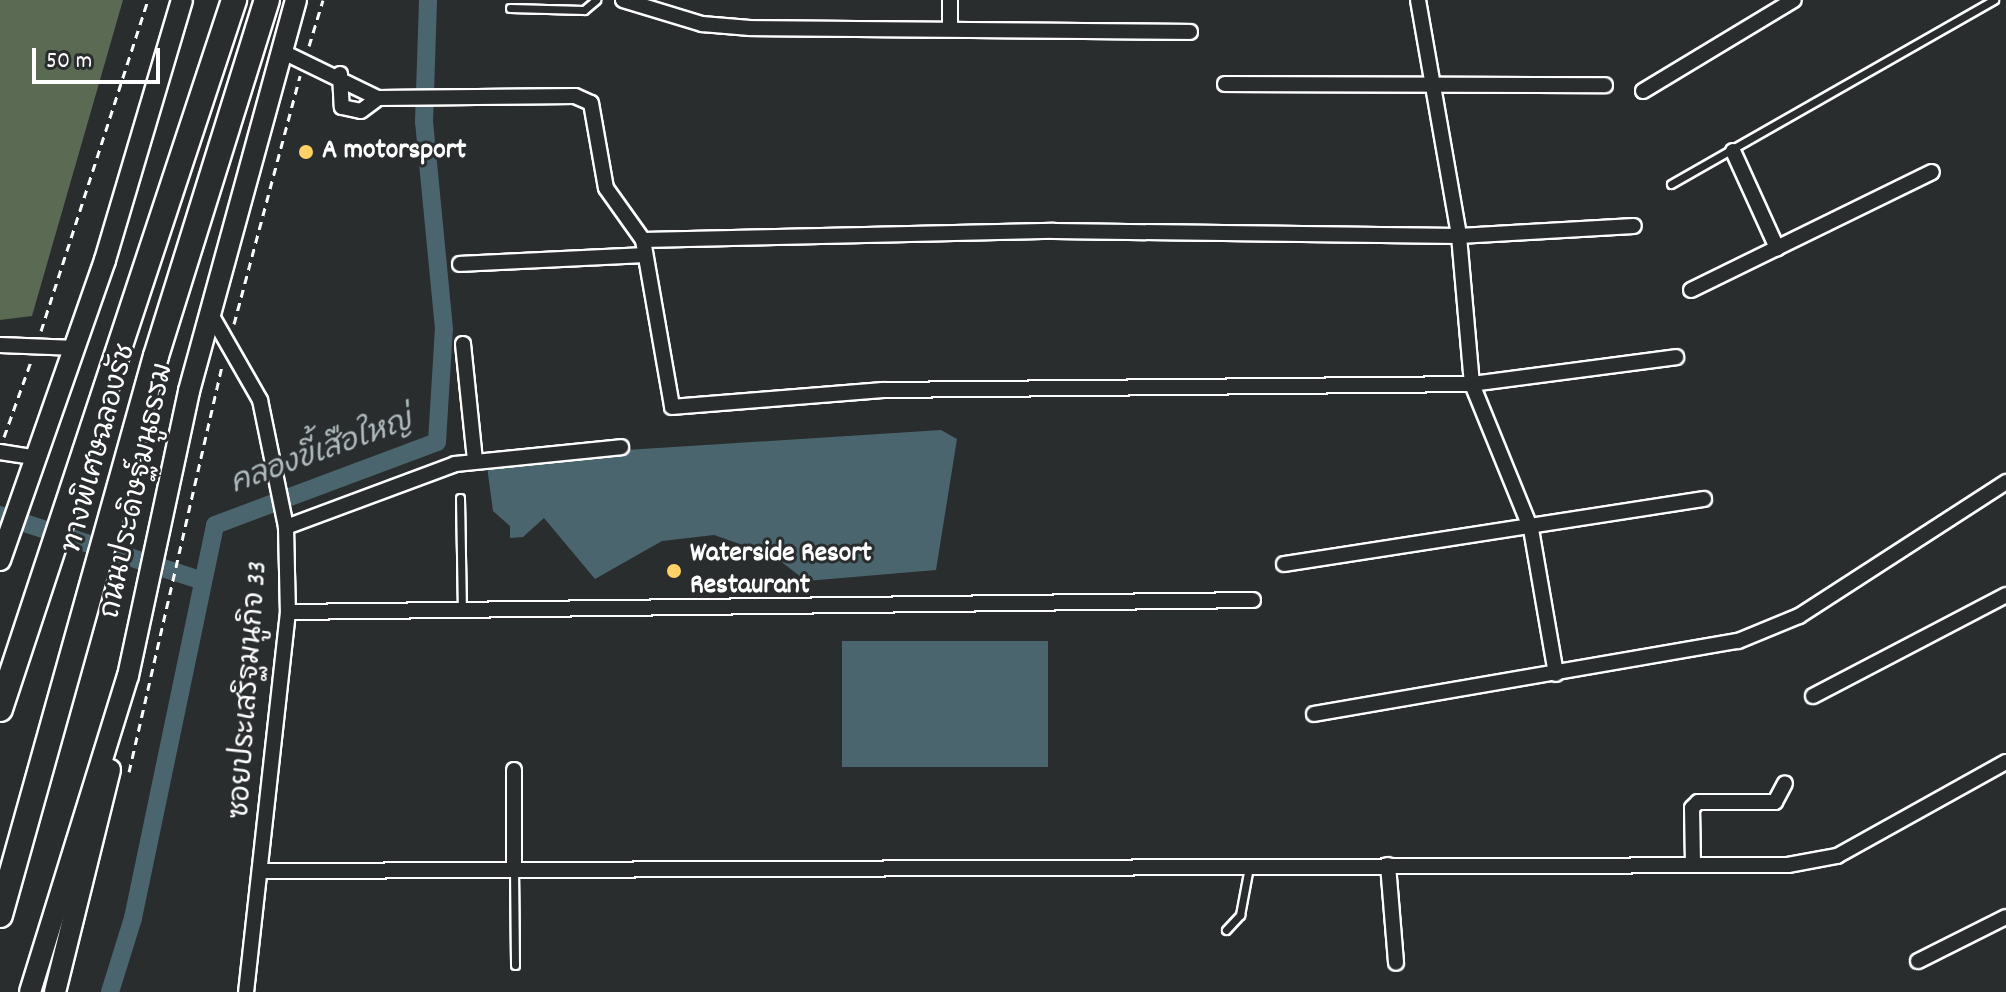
<!DOCTYPE html>
<meta charset="utf-8">
<style>
body{margin:0}
#map{position:relative;width:2006px;height:992px;overflow:hidden;background:#2a2d2e;font-family:Dekko,"Playpen Sans Thai",sans-serif}
div>[style]{position:absolute}
[style*='--x']{left:calc(var(--x)*1px);top:calc(var(--y)*1px);width:calc(var(--w)*1px);rotate:calc(var(--a)*1deg)}
.green>*{inset:0;background:#5a6a53}
.water>*{inset:0;background:#4a656e;transform-origin:0 0}
.canal>*{height:18px;margin:-9px;padding:0 9px;transform-origin:9px;border-radius:9px;background:#4a656e}
.path>*{height:3px;margin-top:-1.5px;transform-origin:0;background:repeating-linear-gradient(90deg,#fff 0 8px,transparent 0 14px)}
.roads{filter:drop-shadow(2px 0 #fff) drop-shadow(-2px 0 #fff) drop-shadow(0 2px #fff) drop-shadow(0 -2px #fff)}
.service>*{height:7px;margin:-3.5px;padding:0 3.5px;transform-origin:3.5px;border-radius:3.5px;background:#2a2d2e}
.minor>*{height:14px;margin:-7px;padding:0 7px;transform-origin:7px;border-radius:7px;background:#2a2d2e}
.primary>*{height:20px;margin:-10px;padding:0 10px;transform-origin:10px;border-radius:10px;background:#2a2d2e}
.motorway>*{height:24px;margin:-12px;padding:0 12px;transform-origin:12px;border-radius:12px;background:#2a2d2e}
.dots>*{width:22px;height:22px;translate:-50% -50%;box-sizing:border-box;border:4px solid #2a2d2e;border-radius:50%}
span{translate:-50% -50%;white-space:nowrap;text-align:center;line-height:1.15;-webkit-text-stroke:6px #2a2d2e;paint-order:stroke}
.poi-label{font-size:28px;color:#fff;font-weight:700}
.left{translate:0 -50%;text-align:left}
.street-label{font-size:28px;color:#fff}
.water-label{font-size:30px;color:#aebabe;font-style:italic}
.scale{position:absolute;left:32px;top:48px;width:128px;height:36px;box-sizing:border-box;border:4px solid #fff;border-top:0;padding-left:10px;font-size:24px;line-height:28px;white-space:nowrap;color:#fff;-webkit-text-stroke:6px #2a2d2e;paint-order:stroke}
</style>
<div id="map">
<div class="green">
<i style="clip-path:polygon(0 0,123px 0,32px 316px,0 320px)"></i>
</div>
<div class="water">
<i style="clip-path:polygon(941px 430px,957px 439px,936px 570px,806px 581px,774px 556px,714px 535px,662px 541px,595px 579px,544px 518px,523px 537px,510px 538px,510px 526px,493px 511px,486px 459px)"></i>
<i style="left:1048px;top:641px;width:126px;height:206px;rotate:90deg"></i>
</div>
<div class="canal">
<i style="--x:0;--y:515;--w:213;--a:18"></i>
<i style="--x:110;--y:992;--w:77;--a:-72.7"></i>
<i style="--x:133;--y:918;--w:401;--a:-78.2"></i>
<i style="--x:215;--y:525;--w:237;--a:-20.5"></i>
<i style="--x:437;--y:442;--w:113;--a:-86.5"></i>
<i style="--x:444;--y:329;--w:208;--a:-95.5"></i>
<i style="--x:424;--y:122;--w:122;--a:-88.1"></i>
</div>
<div class="path">
<i style="--x:309;--y:46;--w:48;--a:-73.1"></i>
<i style="--x:234;--y:324;--w:257;--a:-75.1"></i>
<i style="--x:41;--y:331;--w:348;--a:-72.1"></i>
<i style="--x:4;--y:437;--w:81;--a:-70.4"></i>
<i style="--x:129;--y:772;--w:417;--a:-77.1"></i>
</div>
<div class="roads">
<div class="service">
<i style="--x:510;--y:8;--w:74;--a:1.5"></i>
<i style="--x:584;--y:10;--w:16;--a:-40"></i>
<i style="--x:1671;--y:184;--w:372;--a:-29.7"></i>
<i style="--x:460;--y:498;--w:112;--a:89"></i>
<i style="--x:514;--y:867;--w:98;--a:89.4"></i>
<i style="--x:1226;--y:930;--w:21;--a:-47"></i>
<i style="--x:1240;--y:915;--w:49;--a:-79.4"></i>
</div>
<div class="minor">
<i style="--x:623;--y:0;--w:83;--a:16.9"></i>
<i style="--x:702;--y:24;--w:48;--a:4.8"></i>
<i style="--x:750;--y:28;--w:440;--a:0.5"></i>
<i style="--x:1418;--y:0;--w:240;--a:80.1"></i>
<i style="--x:1459;--y:236;--w:149;--a:85"></i>
<i style="--x:1472;--y:384;--w:157;--a:67.9"></i>
<i style="--x:1531;--y:529;--w:147;--a:80.2"></i>
<i style="--x:950;--y:28;--w:28;--a:-90"></i>
<i style="--x:281;--y:51;--w:108;--a:25.9"></i>
<i style="--x:378;--y:98;--w:197;--a:-0.6"></i>
<i style="--x:575;--y:96;--w:17;--a:24"></i>
<i style="--x:591;--y:103;--w:86;--a:80"></i>
<i style="--x:606;--y:188;--w:64;--a:54.6"></i>
<i style="--x:643;--y:240;--w:169;--a:80.1"></i>
<i style="--x:672;--y:407;--w:211;--a:-4.6"></i>
<i style="--x:882;--y:390;--w:590;--a:-0.58"></i>
<i style="--x:1472;--y:384;--w:206;--a:-7.5"></i>
<i style="--x:340;--y:74;--w:33;--a:87"></i>
<i style="--x:342;--y:107;--w:19;--a:12"></i>
<i style="--x:361;--y:111;--w:21;--a:-37"></i>
<i style="--x:1225;--y:84;--w:380;--a:0.2"></i>
<i style="--x:1643;--y:91;--w:176;--a:-31.1"></i>
<i style="--x:1733;--y:151;--w:107;--a:65.6"></i>
<i style="--x:643;--y:240;--w:411;--a:-1.3"></i>
<i style="--x:1054;--y:231;--w:405;--a:0.7"></i>
<i style="--x:1459;--y:236;--w:175;--a:-3.3"></i>
<i style="--x:460;--y:264;--w:184;--a:-2.8"></i>
<i style="--x:1691;--y:290;--w:268;--a:-26.1"></i>
<i style="--x:209;--y:311;--w:103;--a:60.2"></i>
<i style="--x:260;--y:400;--w:130;--a:78.4"></i>
<i style="--x:286;--y:527;--w:85;--a:88.7"></i>
<i style="--x:288;--y:612;--w:382;--a:96.3"></i>
<i style="--x:463;--y:344;--w:117;--a:84.1"></i>
<i style="--x:0;--y:345;--w:76;--a:2.3"></i>
<i style="--x:0;--y:452;--w:38;--a:9"></i>
<i style="--x:286;--y:527;--w:180;--a:-20.4"></i>
<i style="--x:455;--y:464;--w:167;--a:-5.8"></i>
<i style="--x:1284;--y:564;--w:425;--a:-8.8"></i>
<i style="--x:288;--y:612;--w:965;--a:-0.71"></i>
<i style="--x:1813;--y:696;--w:218;--a:-27.6"></i>
<i style="--x:1314;--y:714;--w:430;--a:-9.8"></i>
<i style="--x:1738;--y:641;--w:66;--a:-22.3"></i>
<i style="--x:1799;--y:616;--w:247;--a:-32.9"></i>
<i style="--x:1693;--y:864;--w:56;--a:-91"></i>
<i style="--x:1692;--y:808;--w:8;--a:-45"></i>
<i style="--x:1698;--y:802;--w:77;--a:0"></i>
<i style="--x:1775;--y:802;--w:21;--a:-62"></i>
<i style="--x:1388;--y:865;--w:98;--a:85.3"></i>
<i style="--x:514;--y:867;--w:97;--a:-90"></i>
<i style="--x:263;--y:871;--w:1525;--a:-0.23"></i>
<i style="--x:1788;--y:865;--w:50;--a:-10.4"></i>
<i style="--x:1837;--y:856;--w:193;--a:-29.1"></i>
<i style="--x:1918;--y:961;--w:98;--a:-26.6"></i>
</div>
<div class="primary">
<i style="--x:0;--y:560;--w:318;--a:-70.7"></i>
<i style="--x:105;--y:260;--w:271;--a:-73.5"></i>
<i style="--x:30;--y:992;--w:331;--a:-72.8"></i>
<i style="--x:128;--y:676;--w:291;--a:-77.9"></i>
<i style="--x:189;--y:391;--w:405;--a:-74.7"></i>
<i style="--x:55;--y:992;--w:229;--a:-76.1"></i>
</div>
<div class="motorway">
<i style="--x:0;--y:709;--w:747;--a:-71.73"></i>
<i style="--x:0;--y:915;--w:580;--a:-74.41"></i>
<i style="--x:156;--y:356;--w:373;--a:-72.7"></i>
</div>
</div>
<div class="dots">
<i style="left:306px;top:152px;background:#ffd166"></i>
<i style="left:674px;top:571px;background:#ffd166"></i>
</div>
<div class="poi-label">
<span class="left" style="left:322px;top:152px">A motorsport</span>
<span class="left" style="left:690px;top:571px">Waterside Resort<br>Restaurant</span>
</div>
<div class="street-label">
<span style="left:101px;top:449px;rotate:-75deg">ทางพิเศษฉลองรัช</span>
<span style="left:139px;top:491px;rotate:-78deg">ถนนประดิษฐ์มนูธรรม</span>
<span style="left:251px;top:690px;rotate:-86deg">ซอยประเสริฐมนูกิจ 33</span>
</div>
<div class="water-label">
<span style="left:322px;top:455px;rotate:-20deg">คลองขี้เสือใหญ่</span>
</div>
<div class="scale">50 m</div>
</div>
